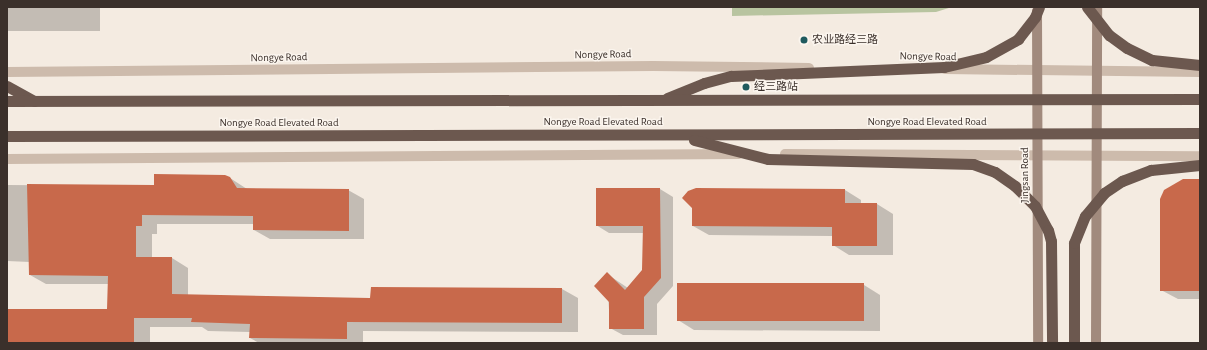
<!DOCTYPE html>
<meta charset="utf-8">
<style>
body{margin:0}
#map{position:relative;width:1207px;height:350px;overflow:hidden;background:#f4ebe1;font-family:"Alegreya Sans","Noto Sans SC",sans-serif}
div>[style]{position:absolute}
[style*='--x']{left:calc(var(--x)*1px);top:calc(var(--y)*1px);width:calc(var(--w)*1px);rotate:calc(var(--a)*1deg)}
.green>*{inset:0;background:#b8c4a0}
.shadow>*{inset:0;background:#0003;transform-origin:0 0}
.building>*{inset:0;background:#c8694b;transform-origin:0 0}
.tertiary>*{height:10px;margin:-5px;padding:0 5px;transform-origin:5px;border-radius:5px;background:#cdbbac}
.secondary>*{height:10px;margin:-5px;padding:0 5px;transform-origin:5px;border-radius:5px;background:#a18a7d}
.trunk>*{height:11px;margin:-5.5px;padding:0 5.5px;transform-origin:5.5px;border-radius:5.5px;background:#6c584f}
.dots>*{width:11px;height:11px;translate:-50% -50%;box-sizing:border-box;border:2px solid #fbf5ee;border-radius:50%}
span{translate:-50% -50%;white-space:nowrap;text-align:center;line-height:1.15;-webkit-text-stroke:3px #fbf5ee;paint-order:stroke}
.poi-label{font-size:11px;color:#3b302b}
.left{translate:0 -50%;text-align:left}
.street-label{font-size:11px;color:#3b302b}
.frame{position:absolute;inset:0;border:8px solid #3b302b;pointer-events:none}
</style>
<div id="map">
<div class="green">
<i style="clip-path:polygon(732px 7px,952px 7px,936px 12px,732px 16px)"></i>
</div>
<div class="shadow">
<i style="left:7px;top:7px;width:93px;height:24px"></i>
<i style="clip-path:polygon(230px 178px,247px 189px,348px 190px,364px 199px,364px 239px,270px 239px,254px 230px,254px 224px,157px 224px,157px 234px,152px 234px,152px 258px,172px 258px,188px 268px,188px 295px,371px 299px,372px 288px,562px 289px,578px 298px,578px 332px,363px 331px,363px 343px,259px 343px,250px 338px,250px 332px,208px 331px,202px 327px,150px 327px,150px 343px,7px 343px,7px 310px,108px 310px,109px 284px,46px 284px,30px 275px,30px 262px,7px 261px,7px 185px,155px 186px)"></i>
<i style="clip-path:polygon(1200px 180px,1200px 299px,1178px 299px,1161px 290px)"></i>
<i style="clip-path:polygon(660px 189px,673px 197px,673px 286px,657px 304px,657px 335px,623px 335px,610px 328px,607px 274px,628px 288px,643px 271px,643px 233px,609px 233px,596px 225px)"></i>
<i style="clip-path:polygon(845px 190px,861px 200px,861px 204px,877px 204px,893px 214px,893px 255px,849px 255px,833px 245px,833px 236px,709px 235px,693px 226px)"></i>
<i style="clip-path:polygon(864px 285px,880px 295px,880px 331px,694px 330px,678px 320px)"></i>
</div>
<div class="building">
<i style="clip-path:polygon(154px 174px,225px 175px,230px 177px,237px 188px,349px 189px,349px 231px,253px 230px,253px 216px,142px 215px,142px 226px,136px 226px,136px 257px,172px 257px,172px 294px,370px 298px,371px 287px,562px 288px,562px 323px,347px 322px,347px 339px,249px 338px,250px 324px,191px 322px,192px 318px,134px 318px,134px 343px,7px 343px,7px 309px,107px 309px,108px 276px,29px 275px,27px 184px,154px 185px)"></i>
<i style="clip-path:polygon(1183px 179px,1200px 179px,1200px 291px,1160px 291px,1160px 199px,1164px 190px)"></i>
<i style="clip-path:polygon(596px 188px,660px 188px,661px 278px,644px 297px,644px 329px,609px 329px,609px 302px,594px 286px,607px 272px,625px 290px,642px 270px,643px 226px,596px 226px)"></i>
<i style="clip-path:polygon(696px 188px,845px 189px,845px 203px,877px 203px,877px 246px,832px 246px,832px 227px,692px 226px,692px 208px,682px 198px,688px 191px)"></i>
<i style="left:677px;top:283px;width:187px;height:38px"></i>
</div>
<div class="tertiary">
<i style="--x:945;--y:69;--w:255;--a:0.7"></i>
<i style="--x:7;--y:72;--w:646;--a:-0.53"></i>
<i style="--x:653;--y:66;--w:156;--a:0.7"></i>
<i style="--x:785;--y:154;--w:415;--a:0.3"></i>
<i style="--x:7;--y:159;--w:732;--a:-0.39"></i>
</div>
<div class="secondary">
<i style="--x:1037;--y:11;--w:332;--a:89.8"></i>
<i style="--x:1096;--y:343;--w:336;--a:-89.8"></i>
</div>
<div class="trunk">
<i style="--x:1087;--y:7;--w:36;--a:52"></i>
<i style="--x:1109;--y:35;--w:22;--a:36"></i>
<i style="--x:1127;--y:48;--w:28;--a:26"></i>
<i style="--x:1152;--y:60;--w:48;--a:5.9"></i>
<i style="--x:7;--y:86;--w:31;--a:29"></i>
<i style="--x:667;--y:98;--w:40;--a:-22"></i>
<i style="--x:704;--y:83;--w:28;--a:-15"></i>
<i style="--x:731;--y:76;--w:213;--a:-2.4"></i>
<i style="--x:944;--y:67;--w:43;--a:-13.4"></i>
<i style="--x:986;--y:57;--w:37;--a:-29"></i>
<i style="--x:1018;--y:39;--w:28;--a:-52"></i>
<i style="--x:1035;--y:17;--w:11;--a:-68"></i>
<i style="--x:7;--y:101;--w:1193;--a:-0.1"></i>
<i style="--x:7;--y:136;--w:1193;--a:-0.14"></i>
<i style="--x:694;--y:140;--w:76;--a:14.4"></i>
<i style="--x:768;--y:159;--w:205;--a:1.4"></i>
<i style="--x:973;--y:164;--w:23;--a:20"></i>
<i style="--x:995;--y:172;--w:24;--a:35"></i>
<i style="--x:1015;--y:186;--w:28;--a:45"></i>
<i style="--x:1035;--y:206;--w:27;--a:62"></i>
<i style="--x:1048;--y:230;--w:11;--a:75"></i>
<i style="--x:1051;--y:241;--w:102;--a:89.4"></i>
<i style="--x:1074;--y:343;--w:100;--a:-90"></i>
<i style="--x:1074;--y:243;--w:29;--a:-68"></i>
<i style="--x:1085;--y:216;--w:30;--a:-50"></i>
<i style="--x:1104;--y:193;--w:22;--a:-34"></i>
<i style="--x:1122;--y:181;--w:31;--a:-21"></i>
<i style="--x:1151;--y:170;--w:49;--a:-5.8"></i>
</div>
<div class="dots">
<i style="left:804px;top:40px;background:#1f5a5e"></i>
<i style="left:746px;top:87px;background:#1f5a5e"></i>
</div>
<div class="poi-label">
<span class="left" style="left:812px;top:40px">农业路经三路</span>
<span class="left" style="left:754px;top:87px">经三路站</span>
</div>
<div class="street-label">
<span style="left:603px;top:55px;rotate:-1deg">Nongye Road</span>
<span style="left:928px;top:57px;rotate:1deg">Nongye Road</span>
<span style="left:279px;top:58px;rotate:-1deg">Nongye Road</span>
<span style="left:603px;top:122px">Nongye Road Elevated Road</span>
<span style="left:927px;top:122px">Nongye Road Elevated Road</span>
<span style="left:279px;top:123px">Nongye Road Elevated Road</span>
<span style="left:1025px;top:175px;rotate:-90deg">Jingsan Road</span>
</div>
<div class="frame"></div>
</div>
